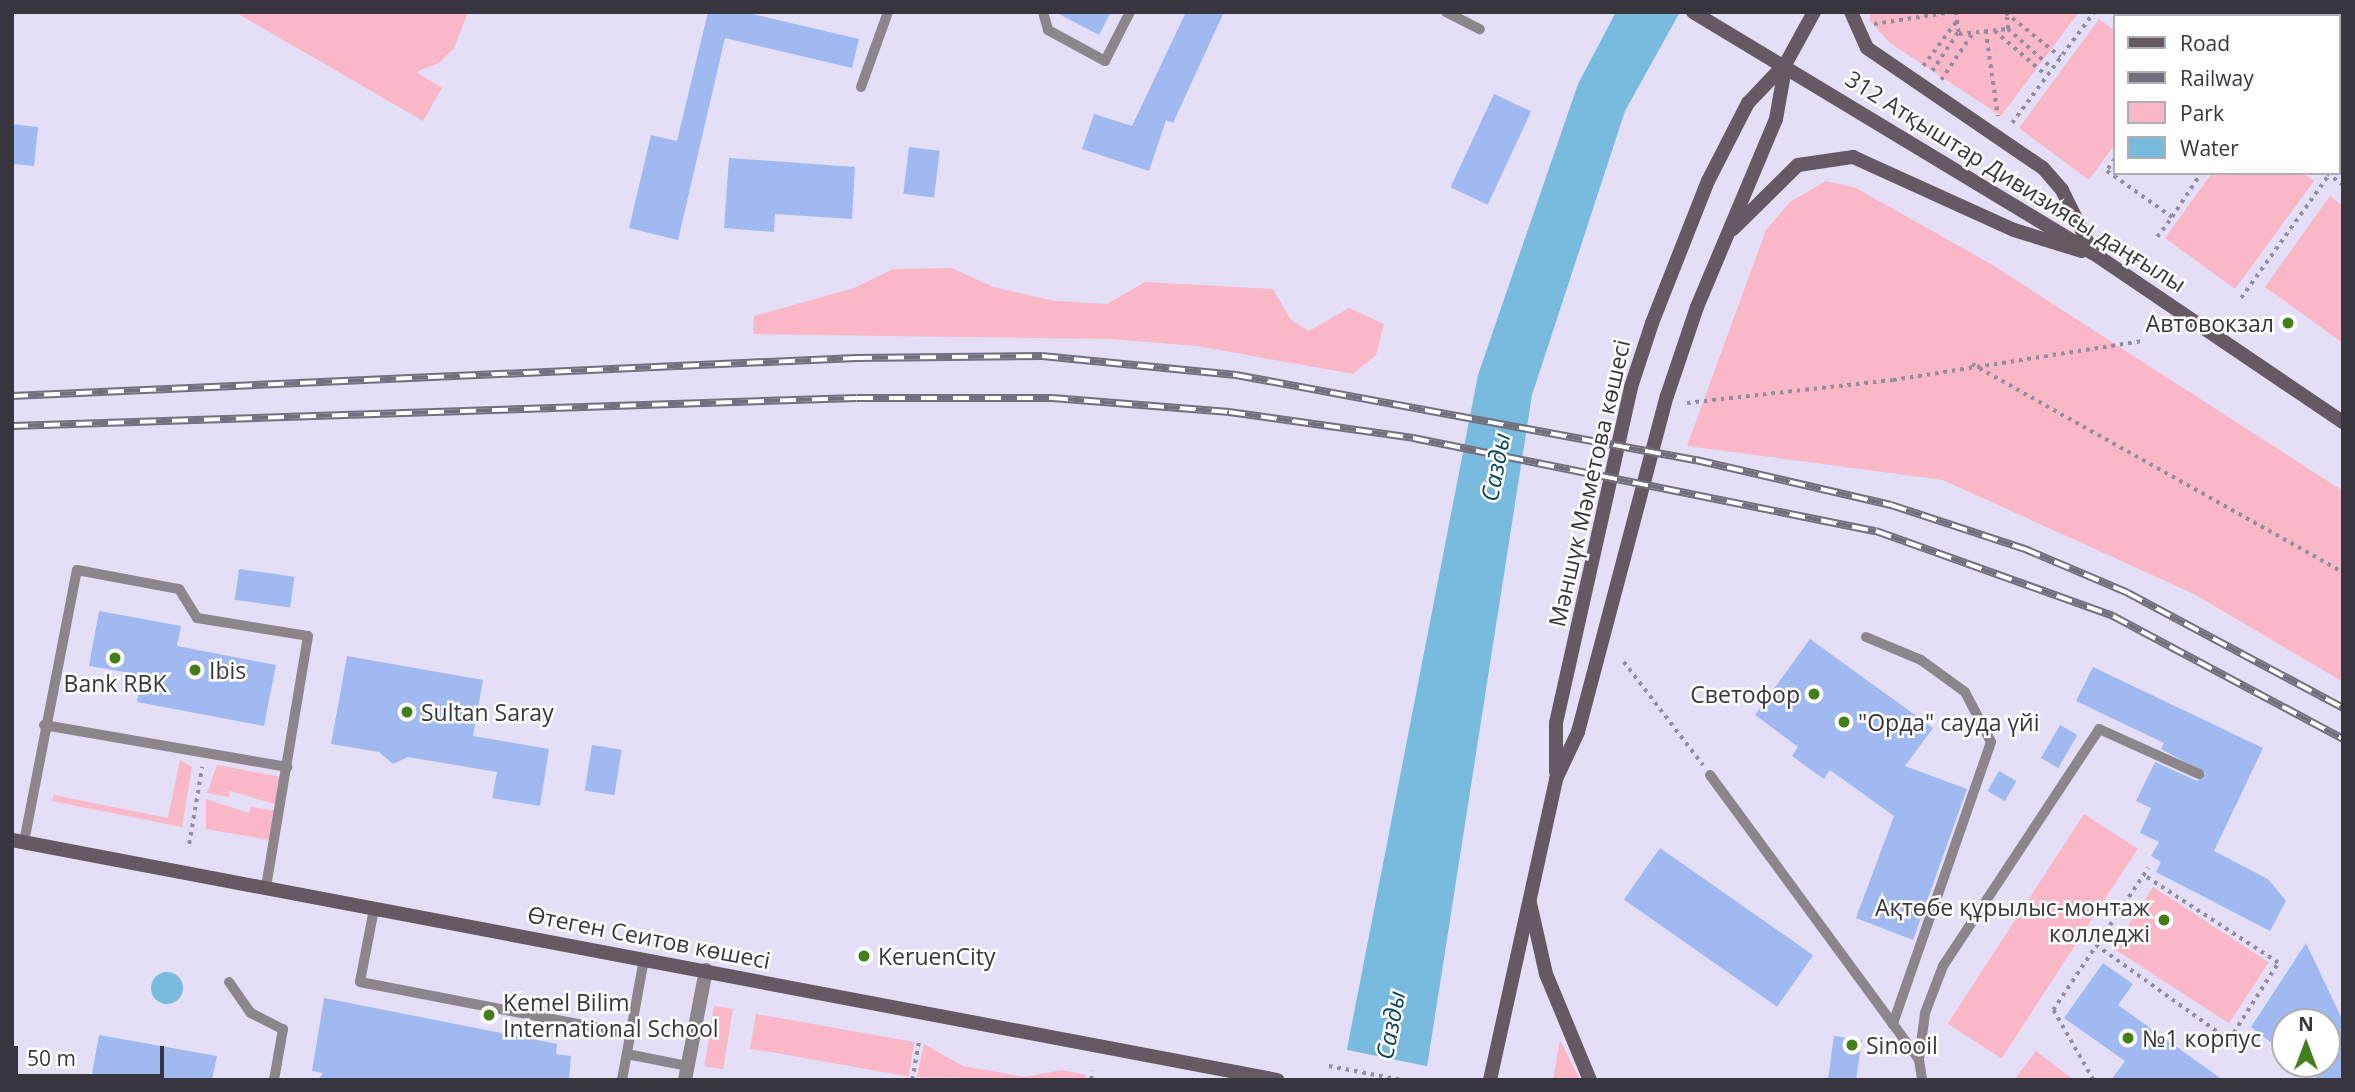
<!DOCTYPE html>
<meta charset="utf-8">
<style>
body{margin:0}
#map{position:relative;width:2355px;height:1092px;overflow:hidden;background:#e4def7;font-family:"Open Sans",sans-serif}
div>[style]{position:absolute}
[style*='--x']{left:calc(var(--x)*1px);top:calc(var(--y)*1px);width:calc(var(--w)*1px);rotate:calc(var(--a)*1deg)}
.green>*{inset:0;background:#f9b7c8;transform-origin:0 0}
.water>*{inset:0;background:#79bbdf}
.round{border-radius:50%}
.pier>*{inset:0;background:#e4def7}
.building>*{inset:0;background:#a0baf1;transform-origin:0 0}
.path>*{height:3.5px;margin-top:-1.75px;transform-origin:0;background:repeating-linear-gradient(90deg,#918c9e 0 3.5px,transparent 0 8.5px)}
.service>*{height:10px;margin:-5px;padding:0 5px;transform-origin:5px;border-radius:5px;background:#8d858c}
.minor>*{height:14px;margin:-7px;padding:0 7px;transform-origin:7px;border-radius:7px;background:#8d858c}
.secondary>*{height:14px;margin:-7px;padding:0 7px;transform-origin:7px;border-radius:7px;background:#655964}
.rail>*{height:8px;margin-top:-4px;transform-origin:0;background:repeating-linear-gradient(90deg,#fff 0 16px,#736f7e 0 32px);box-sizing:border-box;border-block:2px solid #736f7e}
.dots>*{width:19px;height:19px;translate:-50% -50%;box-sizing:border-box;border:4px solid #fff;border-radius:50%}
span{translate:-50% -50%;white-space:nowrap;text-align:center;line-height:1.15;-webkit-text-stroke:5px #fff;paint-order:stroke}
.street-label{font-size:23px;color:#38353f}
.poi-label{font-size:23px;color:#38353f}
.right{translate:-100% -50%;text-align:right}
.left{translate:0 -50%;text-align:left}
.water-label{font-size:24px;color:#0d455d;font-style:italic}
.frame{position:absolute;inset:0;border:14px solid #38353f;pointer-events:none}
.legend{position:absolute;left:2113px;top:14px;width:228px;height:161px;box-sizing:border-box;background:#fff;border:2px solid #afaeb2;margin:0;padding:9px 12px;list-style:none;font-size:21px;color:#38353f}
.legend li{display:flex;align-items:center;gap:14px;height:35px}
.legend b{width:35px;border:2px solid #afaeb2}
.north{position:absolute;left:2271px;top:1008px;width:70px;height:70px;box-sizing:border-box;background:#fff;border:2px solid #afaeb2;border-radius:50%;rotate:0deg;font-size:19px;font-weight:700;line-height:28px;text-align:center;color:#38353f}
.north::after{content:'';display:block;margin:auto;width:24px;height:32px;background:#427e1a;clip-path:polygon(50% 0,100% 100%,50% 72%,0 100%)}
.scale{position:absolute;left:14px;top:1046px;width:150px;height:32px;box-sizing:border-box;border:4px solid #38353f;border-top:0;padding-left:9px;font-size:21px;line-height:24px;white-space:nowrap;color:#38353f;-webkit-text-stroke:5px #fff;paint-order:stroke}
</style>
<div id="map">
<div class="green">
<i style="clip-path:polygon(235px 12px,468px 12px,454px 48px,439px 63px,416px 72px,442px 88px,423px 121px)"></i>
<i style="clip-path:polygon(1871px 12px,2079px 12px,2001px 116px,1890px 43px,1869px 20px)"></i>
<i style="clip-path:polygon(2099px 19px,2115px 31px,2115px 144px,2089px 180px,2019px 128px)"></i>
<i style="clip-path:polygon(2212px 173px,2303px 173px,2314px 181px,2235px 289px,2165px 238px)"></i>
<i style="clip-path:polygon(1826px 181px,1856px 188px,1991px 264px,2343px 491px,2343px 682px,2194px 594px,1943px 480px,1687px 446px,1766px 230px,1790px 202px)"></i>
<i style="clip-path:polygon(2330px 196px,2343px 206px,2343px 343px,2265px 287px)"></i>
<i style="clip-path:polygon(952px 268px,993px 287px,1055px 301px,1107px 304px,1145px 282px,1273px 289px,1291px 320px,1309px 331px,1349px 308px,1384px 324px,1376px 355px,1353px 374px,1197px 346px,1110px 339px,753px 334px,754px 316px,854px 288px,893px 269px)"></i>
<i style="clip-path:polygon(180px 760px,192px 767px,182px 827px,52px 801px,54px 795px,168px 818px)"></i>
<i style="clip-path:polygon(217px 765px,281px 777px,278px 805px,230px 791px,229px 797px,207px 793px)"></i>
<i style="clip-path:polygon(206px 799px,249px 813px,251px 807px,277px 811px,269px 840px,206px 829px)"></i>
<i style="left:2084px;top:814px;width:64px;height:250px;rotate:33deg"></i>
<i style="left:2153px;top:887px;width:138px;height:73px;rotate:33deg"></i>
<i style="left:714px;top:1006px;width:19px;height:61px;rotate:9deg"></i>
<i style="left:756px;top:1014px;width:161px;height:35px;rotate:10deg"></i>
<i style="clip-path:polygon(1560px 1040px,1580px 1080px,1553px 1080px)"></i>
<i style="clip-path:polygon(924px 1044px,963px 1066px,1025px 1077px,1062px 1070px,1086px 1075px,1085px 1080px,917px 1077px)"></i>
<i style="clip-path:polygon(2036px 1051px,2074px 1080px,2014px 1080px)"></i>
</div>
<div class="water">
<i style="clip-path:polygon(1616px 12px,1680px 12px,1625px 111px,1532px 395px,1425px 1080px,1341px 1080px,1478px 375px,1578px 84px)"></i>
<i class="round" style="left:151px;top:972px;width:32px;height:32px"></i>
</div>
<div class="pier">
<i style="clip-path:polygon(1343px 1049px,1431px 1067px,1429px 1080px,1337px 1080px)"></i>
</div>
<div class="building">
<i style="clip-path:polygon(708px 12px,744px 12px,859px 39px,852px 68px,725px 38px,678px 240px,629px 228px,651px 135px,677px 141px)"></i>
<i style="clip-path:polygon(1055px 12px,1111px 12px,1099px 35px)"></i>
<i style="clip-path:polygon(1186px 12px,1224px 12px,1173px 123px,1166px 120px,1149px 171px,1082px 149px,1094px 114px,1132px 126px)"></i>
<i style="left:1494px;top:94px;width:41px;height:103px;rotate:25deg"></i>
<i style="clip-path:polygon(12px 124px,38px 127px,34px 166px,12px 164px)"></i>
<i style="left:909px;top:147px;width:31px;height:47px;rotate:7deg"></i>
<i style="clip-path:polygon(729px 158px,855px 167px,852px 219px,775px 214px,774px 232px,724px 228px)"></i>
<i style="left:239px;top:569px;width:56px;height:31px;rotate:8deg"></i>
<i style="clip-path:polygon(99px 611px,181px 626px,177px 646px,276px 665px,264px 726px,137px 702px,142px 675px,89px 666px)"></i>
<i style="clip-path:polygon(1810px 639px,1933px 728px,1905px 766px,1967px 789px,1913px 940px,1856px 918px,1894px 816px,1830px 770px,1824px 779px,1807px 767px,1792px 756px,1798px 747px,1755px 715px)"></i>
<i style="clip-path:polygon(347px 656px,483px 680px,473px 736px,549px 749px,540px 806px,492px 798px,497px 772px,408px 757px,393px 764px,379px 752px,331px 744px)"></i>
<i style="clip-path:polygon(2093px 667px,2263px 748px,2214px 851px,2268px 879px,2286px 901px,2270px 931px,2156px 872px,2161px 862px,2151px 856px,2159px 842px,2140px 833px,2151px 808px,2136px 801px,2155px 762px,2197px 781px,2206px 773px,2161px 749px,2164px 743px,2076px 701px)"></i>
<i style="left:2060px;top:725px;width:20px;height:38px;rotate:30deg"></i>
<i style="left:592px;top:745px;width:30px;height:46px;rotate:9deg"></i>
<i style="left:1999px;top:771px;width:20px;height:23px;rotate:30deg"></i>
<i style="left:1660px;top:848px;width:187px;height:63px;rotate:35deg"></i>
<i style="clip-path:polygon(2306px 943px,2343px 1021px,2343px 1080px,2319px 1080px,2299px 1064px,2327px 1064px,2327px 1022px,2285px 1022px,2285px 1053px,2251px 1027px)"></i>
<i style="clip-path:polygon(2103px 963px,2133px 984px,2118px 1005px,2223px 1080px,2111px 1080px,2125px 1061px,2064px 1018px)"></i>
<i style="clip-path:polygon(324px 998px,557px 1044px,556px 1054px,571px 1056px,569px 1080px,318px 1080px,323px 1073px,312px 1071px)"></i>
<i style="clip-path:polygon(99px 1035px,217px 1056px,212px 1080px,91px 1080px)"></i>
<i style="left:1834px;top:1036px;width:28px;height:44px;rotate:8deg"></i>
</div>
<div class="path">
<i style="--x:1956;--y:12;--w:22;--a:82"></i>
<i style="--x:1959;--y:34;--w:49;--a:-5.8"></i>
<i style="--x:2008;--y:29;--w:17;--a:-97"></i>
<i style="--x:2114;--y:12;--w:6;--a:39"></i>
<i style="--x:2321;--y:12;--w:6;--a:39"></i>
<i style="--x:2006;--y:13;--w:70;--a:38.7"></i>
<i style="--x:1874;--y:24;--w:79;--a:-8.7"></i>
<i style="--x:2339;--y:26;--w:4;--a:27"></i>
<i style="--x:2008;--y:29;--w:59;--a:41.6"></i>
<i style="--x:1986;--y:31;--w:86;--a:82"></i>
<i style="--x:1995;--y:31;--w:67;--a:40.8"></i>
<i style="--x:1923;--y:66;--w:55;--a:-53.1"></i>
<i style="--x:1932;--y:71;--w:47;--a:-56.3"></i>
<i style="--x:1941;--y:80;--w:57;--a:-55.8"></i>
<i style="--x:2012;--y:123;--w:138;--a:-53.5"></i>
<i style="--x:2115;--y:159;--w:14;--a:124"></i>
<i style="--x:2107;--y:171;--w:80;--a:35.3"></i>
<i style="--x:2172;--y:217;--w:53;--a:-56.6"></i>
<i style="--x:2339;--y:161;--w:6;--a:-51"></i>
<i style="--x:2327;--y:173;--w:20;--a:37"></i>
<i style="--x:2157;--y:237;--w:25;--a:-53"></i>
<i style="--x:2241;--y:298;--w:153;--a:-54.5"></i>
<i style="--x:1972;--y:364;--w:425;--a:29.3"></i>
<i style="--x:1687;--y:403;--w:207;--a:-6.4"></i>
<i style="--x:1893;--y:380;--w:251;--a:-8.9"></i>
<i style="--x:1624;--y:662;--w:130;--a:52.5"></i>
<i style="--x:189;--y:844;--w:78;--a:-80.4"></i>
<i style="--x:2096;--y:945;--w:163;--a:35.5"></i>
<i style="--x:2229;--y:1040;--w:91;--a:-57.5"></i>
<i style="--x:2278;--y:963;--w:161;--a:-146.9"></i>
<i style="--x:1329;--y:1066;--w:74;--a:10.9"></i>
<i style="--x:912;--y:1080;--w:41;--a:-80.1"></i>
<i style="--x:1091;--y:1080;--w:9;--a:-84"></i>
<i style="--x:2093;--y:1080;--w:81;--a:-119.7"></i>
<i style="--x:2053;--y:1010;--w:171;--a:-56.2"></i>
</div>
<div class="service">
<i style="--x:1043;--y:12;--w:19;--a:74"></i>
<i style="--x:1048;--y:30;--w:65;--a:28.5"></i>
<i style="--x:1105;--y:61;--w:55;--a:-63"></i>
<i style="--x:1446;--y:12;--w:38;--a:27"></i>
<i style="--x:861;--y:87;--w:80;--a:-70.2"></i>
<i style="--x:1866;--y:637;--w:60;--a:22.7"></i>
<i style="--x:1921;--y:660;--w:54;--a:36"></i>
<i style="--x:1965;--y:692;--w:56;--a:62.5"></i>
<i style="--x:1991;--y:742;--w:299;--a:109.2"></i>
<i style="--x:44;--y:725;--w:247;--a:9.8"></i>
<i style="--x:1710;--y:775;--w:353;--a:53.7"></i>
<i style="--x:1919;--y:1060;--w:20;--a:81"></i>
<i style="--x:24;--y:842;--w:277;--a:-79"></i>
<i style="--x:77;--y:570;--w:104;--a:10.6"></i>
<i style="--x:179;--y:589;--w:34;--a:58"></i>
<i style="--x:197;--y:618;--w:112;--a:9.2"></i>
<i style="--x:308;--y:636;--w:255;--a:99.5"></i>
<i style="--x:374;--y:909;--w:74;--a:100.9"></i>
<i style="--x:360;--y:982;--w:275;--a:10.9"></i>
<i style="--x:229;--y:982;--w:38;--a:55"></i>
<i style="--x:251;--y:1013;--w:36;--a:27"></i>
<i style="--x:283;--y:1029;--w:52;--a:100"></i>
<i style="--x:627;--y:1054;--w:61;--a:11.3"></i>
<i style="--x:1919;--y:1060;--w:47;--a:-82.7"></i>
<i style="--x:1925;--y:1013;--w:50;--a:-69"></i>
<i style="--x:1943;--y:966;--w:284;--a:-56.6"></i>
<i style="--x:2099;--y:729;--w:110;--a:24.2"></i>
<i style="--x:622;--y:1080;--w:123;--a:-79.7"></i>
</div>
<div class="minor">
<i style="--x:685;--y:1080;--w:112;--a:-79.2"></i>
</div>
<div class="secondary">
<i style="--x:1693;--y:12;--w:467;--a:31.1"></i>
<i style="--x:2093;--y:253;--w:302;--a:34.1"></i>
<i style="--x:1851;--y:12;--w:39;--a:66"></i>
<i style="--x:1867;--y:48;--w:213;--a:34.3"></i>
<i style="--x:2043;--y:168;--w:29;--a:49"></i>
<i style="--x:2062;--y:190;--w:70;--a:63.8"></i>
<i style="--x:1733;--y:229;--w:91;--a:-44.6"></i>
<i style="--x:1798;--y:165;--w:56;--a:-8.3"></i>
<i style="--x:1853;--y:157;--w:177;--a:24.4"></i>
<i style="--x:2014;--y:230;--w:71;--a:17.2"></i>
<i style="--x:1556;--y:772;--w:49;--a:-90"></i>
<i style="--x:1556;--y:723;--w:344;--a:-77.4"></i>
<i style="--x:1631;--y:387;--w:67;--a:-71.8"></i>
<i style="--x:1652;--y:323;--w:153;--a:-68.5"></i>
<i style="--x:1708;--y:181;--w:88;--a:-62.9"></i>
<i style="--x:1748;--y:103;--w:55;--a:-46.5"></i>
<i style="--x:1786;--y:63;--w:58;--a:-61.2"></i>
<i style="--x:12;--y:840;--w:1288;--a:10.74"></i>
<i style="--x:1530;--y:903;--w:73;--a:77.3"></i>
<i style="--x:1546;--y:974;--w:115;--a:67.5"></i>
<i style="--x:1490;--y:1080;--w:308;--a:-77.6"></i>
<i style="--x:1556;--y:779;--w:52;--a:-64.9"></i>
<i style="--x:1578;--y:732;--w:348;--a:-75.2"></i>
<i style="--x:1667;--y:396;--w:94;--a:-71.4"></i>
<i style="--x:1697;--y:307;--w:204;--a:-67.2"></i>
<i style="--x:1776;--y:119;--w:57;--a:-79.9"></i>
</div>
<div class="rail">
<i style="--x:12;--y:396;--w:845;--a:-2.58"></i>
<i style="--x:856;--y:358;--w:186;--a:-0.6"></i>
<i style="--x:1042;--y:356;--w:195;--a:5.6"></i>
<i style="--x:1236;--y:375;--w:468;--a:10.5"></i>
<i style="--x:1696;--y:460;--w:200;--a:13"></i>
<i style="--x:1891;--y:505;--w:141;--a:18.2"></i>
<i style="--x:2025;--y:549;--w:112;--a:23.1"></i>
<i style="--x:2128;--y:593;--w:244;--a:28.1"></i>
<i style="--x:12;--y:426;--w:845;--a:-1.9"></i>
<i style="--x:857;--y:398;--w:195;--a:0"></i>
<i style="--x:1052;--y:398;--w:178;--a:4.5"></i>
<i style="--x:1229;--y:412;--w:186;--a:8"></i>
<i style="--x:1413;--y:438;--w:472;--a:11.4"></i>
<i style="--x:1876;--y:531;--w:252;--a:19.7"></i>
<i style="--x:2113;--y:616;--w:261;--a:28.1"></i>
</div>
<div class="dots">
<i style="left:2288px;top:323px;background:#427e1a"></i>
<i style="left:115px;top:658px;background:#427e1a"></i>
<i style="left:195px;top:670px;background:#427e1a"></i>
<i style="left:1814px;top:694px;background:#427e1a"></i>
<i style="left:407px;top:712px;background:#427e1a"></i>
<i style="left:1844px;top:722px;background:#427e1a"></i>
<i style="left:2164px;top:920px;background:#427e1a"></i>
<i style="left:864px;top:956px;background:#427e1a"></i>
<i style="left:489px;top:1015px;background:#427e1a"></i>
<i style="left:2128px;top:1038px;background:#427e1a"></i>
<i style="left:1852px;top:1045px;background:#427e1a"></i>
</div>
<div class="street-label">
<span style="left:2016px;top:181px;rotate:32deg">312 Атқыштар Дивизиясы даңғылы</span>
<span style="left:1589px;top:483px;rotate:-77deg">Мәншүк Мәметова көшесі</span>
<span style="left:649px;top:937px;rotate:11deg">Өтеген Сеитов көшесі</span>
</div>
<div class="poi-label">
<span class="right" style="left:2274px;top:323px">Автовокзал</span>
<span class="left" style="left:209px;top:670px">Ibis</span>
<span style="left:115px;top:683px">Bank RBK</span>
<span class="right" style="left:1800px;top:694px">Светофор</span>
<span class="left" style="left:421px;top:712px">Sultan Saray</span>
<span class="left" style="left:1858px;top:722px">"Орда" сауда үйі</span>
<span class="right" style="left:2150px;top:920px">Ақтөбе құрылыс-монтаж<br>колледжі</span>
<span class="left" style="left:878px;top:956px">KeruenCity</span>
<span class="left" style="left:503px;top:1015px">Kemel Bilim<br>International School</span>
<span class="left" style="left:2142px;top:1038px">№1 корпус</span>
<span class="left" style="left:1866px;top:1045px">Sinooil</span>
</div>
<div class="water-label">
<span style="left:1495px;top:467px;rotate:-79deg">Сазды</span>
<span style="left:1390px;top:1025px;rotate:-79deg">Сазды</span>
</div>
<div class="frame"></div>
<ul class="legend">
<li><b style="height:9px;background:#655964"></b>Road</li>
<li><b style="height:9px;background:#736f7e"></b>Railway</li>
<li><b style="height:19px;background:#f9b7c8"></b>Park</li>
<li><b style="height:19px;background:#79bbdf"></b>Water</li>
</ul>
<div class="north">N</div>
<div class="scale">50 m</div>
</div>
